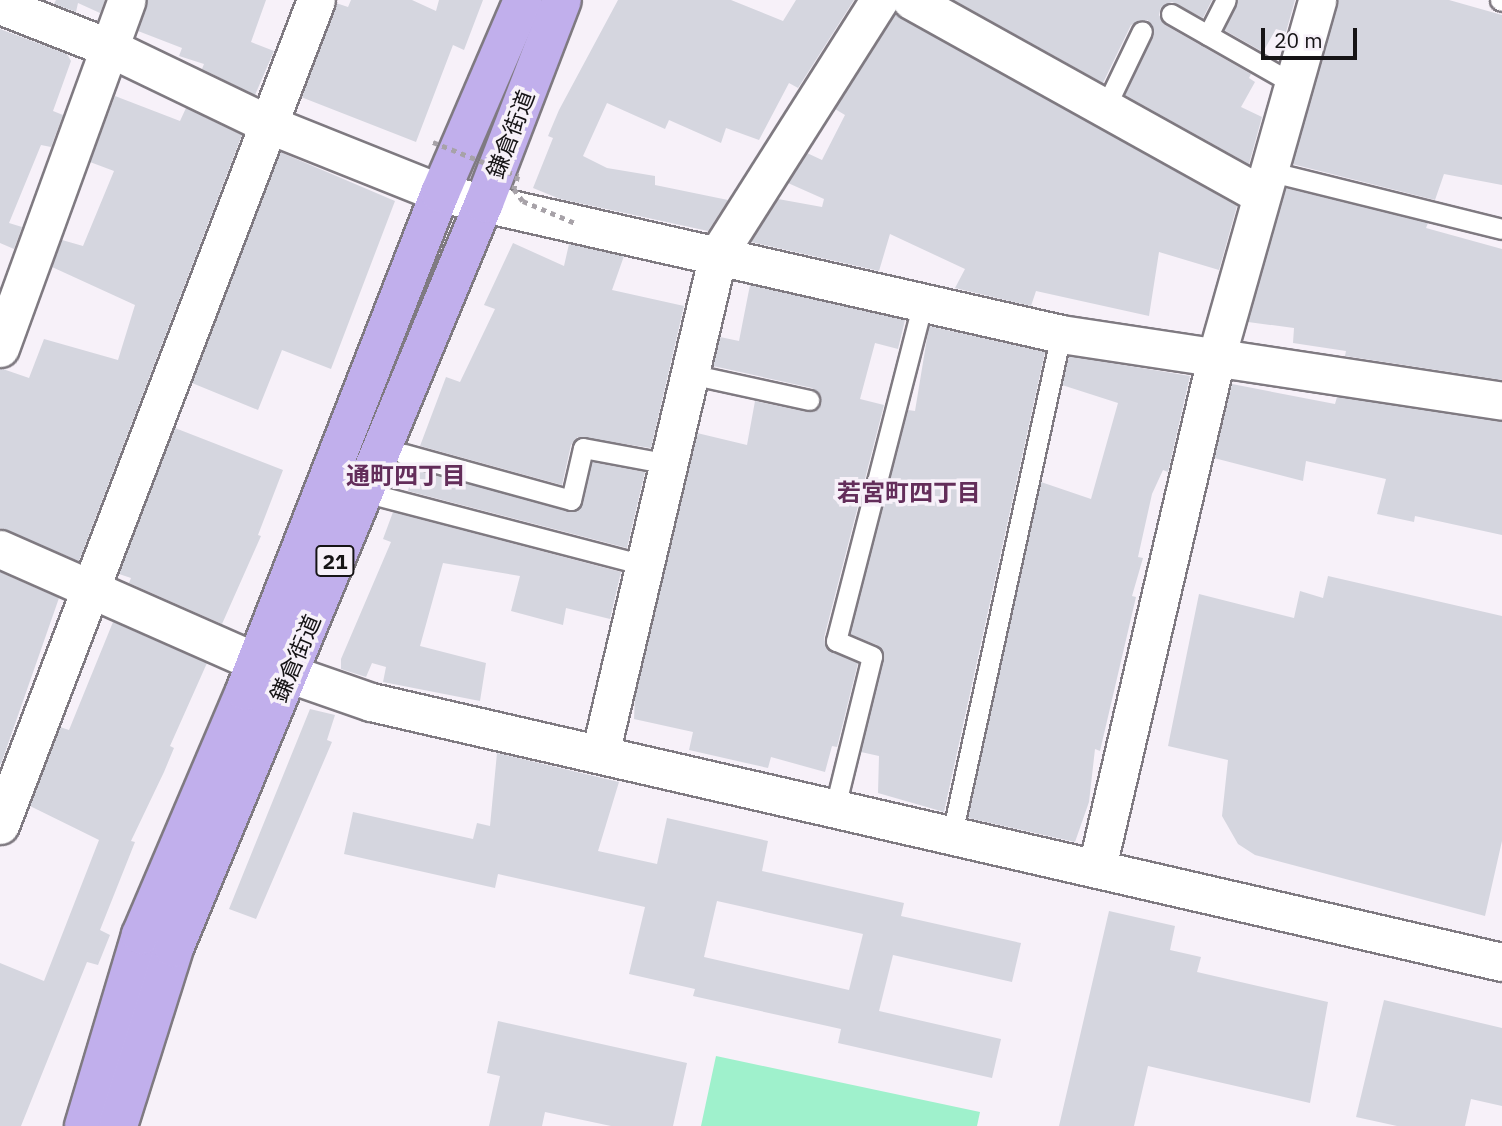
<!DOCTYPE html>
<meta charset="utf-8">
<style>
body{margin:0}
#map{position:relative;width:1502px;height:1126px;overflow:hidden;background:#f7f1f9;font-family:"IBM Plex Sans","Noto Sans JP",sans-serif}
div>[style]{position:absolute}
[style*='--x']{left:calc(var(--x)*1px);top:calc(var(--y)*1px);width:calc(var(--w)*1px);rotate:calc(var(--a)*1deg)}
.green>*{inset:0;background:#9ff1cc}
.building>*{inset:0;background:#d5d6df}
.roads{filter:drop-shadow(2px 0 #7f7a81) drop-shadow(-2px 0 #7f7a81) drop-shadow(0 2px #7f7a81) drop-shadow(0 -2px #7f7a81)}
.service>*{height:19px;margin:-9.5px;padding:0 9.5px;transform-origin:9.5px;border-radius:9.5px;background:#fff}
.minor>*{height:37px;margin:-18.5px;padding:0 18.5px;transform-origin:18.5px;border-radius:18.5px;background:#fff}
.primary>*{height:38px;margin:-19px;padding:0 19px;transform-origin:19px;border-radius:19px;background:#c1afec}
.path-bridge>*{height:4.5px;margin-top:-2.25px;transform-origin:0;background:repeating-linear-gradient(90deg,#a7a2a8 0 5px,transparent 0 10px)}
span{translate:-50% -50%;white-space:nowrap;text-align:center;line-height:1.15;-webkit-text-stroke:7px #f7f1f9;paint-order:stroke}
.shield-label span{padding:2px 5px;background:#f7f1f9;border:2px solid;border-radius:5px;-webkit-text-stroke-width:0}
.shield-label{font-size:21px;color:#161416;font-weight:700}
.street-label{font-size:23px;color:#161416}
.neighbourhood-label{font-size:24px;color:#632d5a;font-weight:700}
.scale{position:absolute;left:1261px;top:28px;width:96px;height:32px;box-sizing:border-box;border:4px solid #161416;border-top:0;padding-left:9px;font-size:21px;line-height:24px;white-space:nowrap;color:#161416;-webkit-text-stroke:5px #f7f1f9;paint-order:stroke}
</style>
<div id="map">
<div class="green">
<i style="clip-path:polygon(716px 1056px,980px 1112px,977px 1126px,701px 1126px)"></i>
</div>
<div class="building">
<i style="clip-path:polygon(56px 0,105px 0,100px 13px,78px 3px,76px 12px,54px 4px)"></i>
<i style="clip-path:polygon(147px 0,266px 0,251px 42px,274px 51px,255px 95px,202px 69px,204px 64px,179px 56px,182px 48px,138px 31px)"></i>
<i style="clip-path:polygon(351px 0,412px 0,436px 11px,439px 0,483px 0,464px 50px,453px 45px,416px 142px,301px 97px,336px 3px,348px 7px)"></i>
<i style="clip-path:polygon(618px 0,731px 0,783px 21px,796px 0,854px 0,798px 88px,789px 83px,759px 140px,726px 128px,721px 143px,669px 120px,665px 129px,607px 103px,583px 156px,607px 168px,655px 176px,655px 185px,728px 200px,708px 231px,560px 199px,533px 188px,553px 138px,548px 136px,559px 110px)"></i>
<i style="clip-path:polygon(954px 0,1212px 0,1203px 18px,1172px 2px,1161px 7px,1159px 15px,1165px 25px,1251px 74px,1249px 78px,1255px 82px,1241px 107px,1262px 117px,1249px 164px,1125px 95px,1153px 36px,1148px 20px,1131px 25px,1103px 83px)"></i>
<i style="clip-path:polygon(1238px 0,1295px 0,1286px 32px,1276px 29px,1263px 52px,1224px 30px)"></i>
<i style="clip-path:polygon(1337px 0,1449px 0,1502px 15px,1502px 185px,1444px 174px,1435px 200px,1292px 164px)"></i>
<i style="clip-path:polygon(895px 13px,1237px 206px,1219px 270px,1159px 252px,1149px 316px,1036px 291px,1031px 306px,955px 288px,965px 269px,890px 234px,879px 271px,751px 242px,778px 199px,822px 207px,824px 199px,788px 183px,807px 153px,822px 160px,845px 115px,835px 109px)"></i>
<i style="clip-path:polygon(0 29px,67px 54px,71px 61px,53px 111px,63px 115px,51px 147px,41px 145px,9px 223px,22px 227px,14px 249px,0 243px)"></i>
<i style="clip-path:polygon(115px 96px,180px 121px,186px 108px,242px 135px,79px 561px,0 528px,0 368px,29px 378px,44px 339px,118px 360px,135px 305px,52px 267px,62px 240px,83px 246px,114px 171px,90px 162px)"></i>
<i style="clip-path:polygon(280px 152px,395px 201px,331px 369px,282px 350px,258px 410px,192px 383px)"></i>
<i style="clip-path:polygon(1286px 188px,1428px 223px,1426px 228px,1502px 249px,1502px 380px,1345px 356px,1346px 351px,1293px 343px,1294px 328px,1248px 322px)"></i>
<i style="clip-path:polygon(513px 243px,564px 266px,569px 244px,624px 256px,612px 290px,684px 306px,651px 448px,578px 437px,571px 445px,562px 485px,420px 446px,446px 377px,460px 382px,495px 309px,484px 305px)"></i>
<i style="clip-path:polygon(750px 285px,905px 320px,898px 349px,875px 343px,860px 399px,884px 405px,824px 638px,827px 649px,858px 663px,837px 747px,832px 746px,825px 772px,771px 757px,768px 768px,689px 750px,693px 732px,634px 719px,635px 696px,697px 433px,747px 445px,755px 401px,807px 412px,821px 403px,820px 396px,812px 388px,713px 366px,720px 337px,739px 341px)"></i>
<i style="clip-path:polygon(929px 326px,1045px 352px,944px 812px,878px 793px,879px 756px,861px 752px,884px 654px,877px 645px,850px 634px,908px 410px,915px 411px)"></i>
<i style="clip-path:polygon(1069px 356px,1190px 376px,1168px 472px,1163px 470px,1152px 494px,1138px 557px,1143px 558px,1132px 596px,1136px 597px,1100px 751px,1095px 749px,1089px 802px,1075px 842px,968px 818px,1041px 482px,1091px 499px,1118px 403px,1062px 385px)"></i>
<i style="clip-path:polygon(1232px 384px,1335px 404px,1337px 397px,1502px 422px,1502px 535px,1415px 516px,1414px 522px,1377px 514px,1386px 479px,1306px 461px,1303px 481px,1214px 458px)"></i>
<i style="clip-path:polygon(175px 428px,283px 470px,258px 535px,261px 536px,222px 624px,129px 583px,131px 578px,119px 574px)"></i>
<i style="clip-path:polygon(592px 462px,645px 472px,627px 548px,408px 491px,414px 469px,574px 512px,583px 503px)"></i>
<i style="clip-path:polygon(393px 512px,621px 572px,610px 619px,566px 608px,563px 625px,511px 611px,520px 576px,443px 563px,420px 646px,486px 663px,480px 701px,383px 682px,386px 667px,372px 663px,366px 677px,341px 669px,341px 659px,391px 542px,383px 539px)"></i>
<i style="clip-path:polygon(0 572px,59px 598px,1px 764px,0 764px)"></i>
<i style="clip-path:polygon(1328px 576px,1502px 616px,1502px 841px,1485px 916px,1255px 855px,1238px 844px,1222px 816px,1228px 760px,1168px 746px,1199px 594px,1294px 618px,1300px 591px,1323px 598px)"></i>
<i style="clip-path:polygon(113px 622px,207px 663px,170px 746px,174px 748px,164px 772px,131px 841px,135px 842px,100px 930px,110px 935px,98px 965px,87px 962px,21px 1126px,0 1126px,0 963px,44px 981px,99px 840px,30px 806px,60px 727px,69px 730px)"></i>
<i style="clip-path:polygon(310px 709px,335px 715px,327px 740px,332px 742px,256px 919px,229px 909px)"></i>
<i style="clip-path:polygon(evenodd,497px 753px,619px 782px,598px 851px,657px 864px,667px 818px,768px 841px,762px 871px,904px 903px,901px 916px,1021px 943px,1012px 982px,893px 955px,879px 1011px,1001px 1039px,992px 1078px,838px 1043px,841px 1029px,693px 996px,695px 989px,629px 974px,645px 907px,498px 874px,495px 888px,344px 854px,353px 812px,473px 839px,477px 823px,490px 826px,497px 753px,717px 901px,863px 934px,849px 990px,704px 957px,717px 901px)"></i>
<i style="clip-path:polygon(1109px 911px,1175px 926px,1170px 950px,1201px 957px,1197px 972px,1328px 1002px,1310px 1103px,1148px 1066px,1134px 1126px,1059px 1126px)"></i>
<i style="clip-path:polygon(1384px 1000px,1502px 1028px,1502px 1106px,1471px 1099px,1465px 1126px,1397px 1126px,1356px 1117px)"></i>
<i style="clip-path:polygon(498px 1021px,687px 1063px,673px 1126px,611px 1126px,545px 1112px,542px 1126px,489px 1126px,500px 1076px,487px 1073px)"></i>
</div>
<div class="roads">
<div class="service">
<i style="--x:1500;--y:0;--w:2;--a:27"></i>
<i style="--x:1171;--y:14;--w:139;--a:29.7"></i>
<i style="--x:1208;--y:35;--w:39;--a:-63"></i>
<i style="--x:1105;--y:108;--w:85;--a:-64.3"></i>
<i style="--x:1268;--y:171;--w:241;--a:13.9"></i>
<i style="--x:690;--y:374;--w:122;--a:12.3"></i>
<i style="--x:404;--y:454;--w:173;--a:15.4"></i>
<i style="--x:571;--y:500;--w:53;--a:-77"></i>
<i style="--x:583;--y:448;--w:87;--a:10.5"></i>
<i style="--x:364;--y:492;--w:289;--a:14.6"></i>
<i style="--x:835;--y:807;--w:155;--a:-76.2"></i>
<i style="--x:872;--y:656;--w:39;--a:-157"></i>
<i style="--x:836;--y:641;--w:351;--a:-75.6"></i>
<i style="--x:952;--y:834;--w:512;--a:-77.7"></i>
</div>
<div class="minor">
<i style="--x:911;--y:0;--w:401;--a:29.1"></i>
<i style="--x:0;--y:5;--w:118;--a:21.4"></i>
<i style="--x:110;--y:48;--w:178;--a:25.7"></i>
<i style="--x:270;--y:125;--w:183;--a:21.8"></i>
<i style="--x:440;--y:193;--w:637;--a:12.79"></i>
<i style="--x:1061;--y:334;--w:446;--a:8.6"></i>
<i style="--x:0;--y:348;--w:370;--a:-70"></i>
<i style="--x:0;--y:549;--w:280;--a:23.8"></i>
<i style="--x:256;--y:662;--w:122;--a:19.2"></i>
<i style="--x:371;--y:702;--w:1161;--a:12.95"></i>
<i style="--x:600;--y:754;--w:514;--a:-76.72"></i>
<i style="--x:718;--y:254;--w:301;--a:-57.6"></i>
<i style="--x:0;--y:825;--w:883;--a:-69.04"></i>
<i style="--x:1097;--y:867;--w:523;--a:-76.84"></i>
<i style="--x:1216;--y:358;--w:372;--a:-74.2"></i>
</div>
<div class="primary">
<i style="--x:84;--y:1126;--w:199;--a:-73.4"></i>
<i style="--x:141;--y:935;--w:265;--a:-66.9"></i>
<i style="--x:245;--y:691;--w:535;--a:-68.62"></i>
<i style="--x:440;--y:193;--w:210;--a:-66.7"></i>
<i style="--x:118;--y:1126;--w:187;--a:-72.5"></i>
<i style="--x:174;--y:948;--w:807;--a:-67.41"></i>
<i style="--x:484;--y:203;--w:217;--a:-69"></i>
</div>
</div>
<div class="path-bridge">
<i style="--x:433;--y:142;--w:92;--a:21.8"></i>
<i style="--x:518;--y:176;--w:14;--a:107"></i>
<i style="--x:514;--y:189;--w:15;--a:53"></i>
<i style="--x:523;--y:201;--w:56;--a:22.9"></i>
</div>
<div class="shield-label">
<span style="left:335px;top:561px">21</span>
</div>
<div class="street-label">
<span style="left:510px;top:134px;rotate:-69deg">鎌倉街道</span>
<span style="left:295px;top:658px;rotate:-67deg">鎌倉街道</span>
</div>
<div class="neighbourhood-label">
<span style="left:406px;top:476px">通町四丁目</span>
<span style="left:909px;top:493px">若宮町四丁目</span>
</div>
<div class="scale">20 m</div>
</div>
